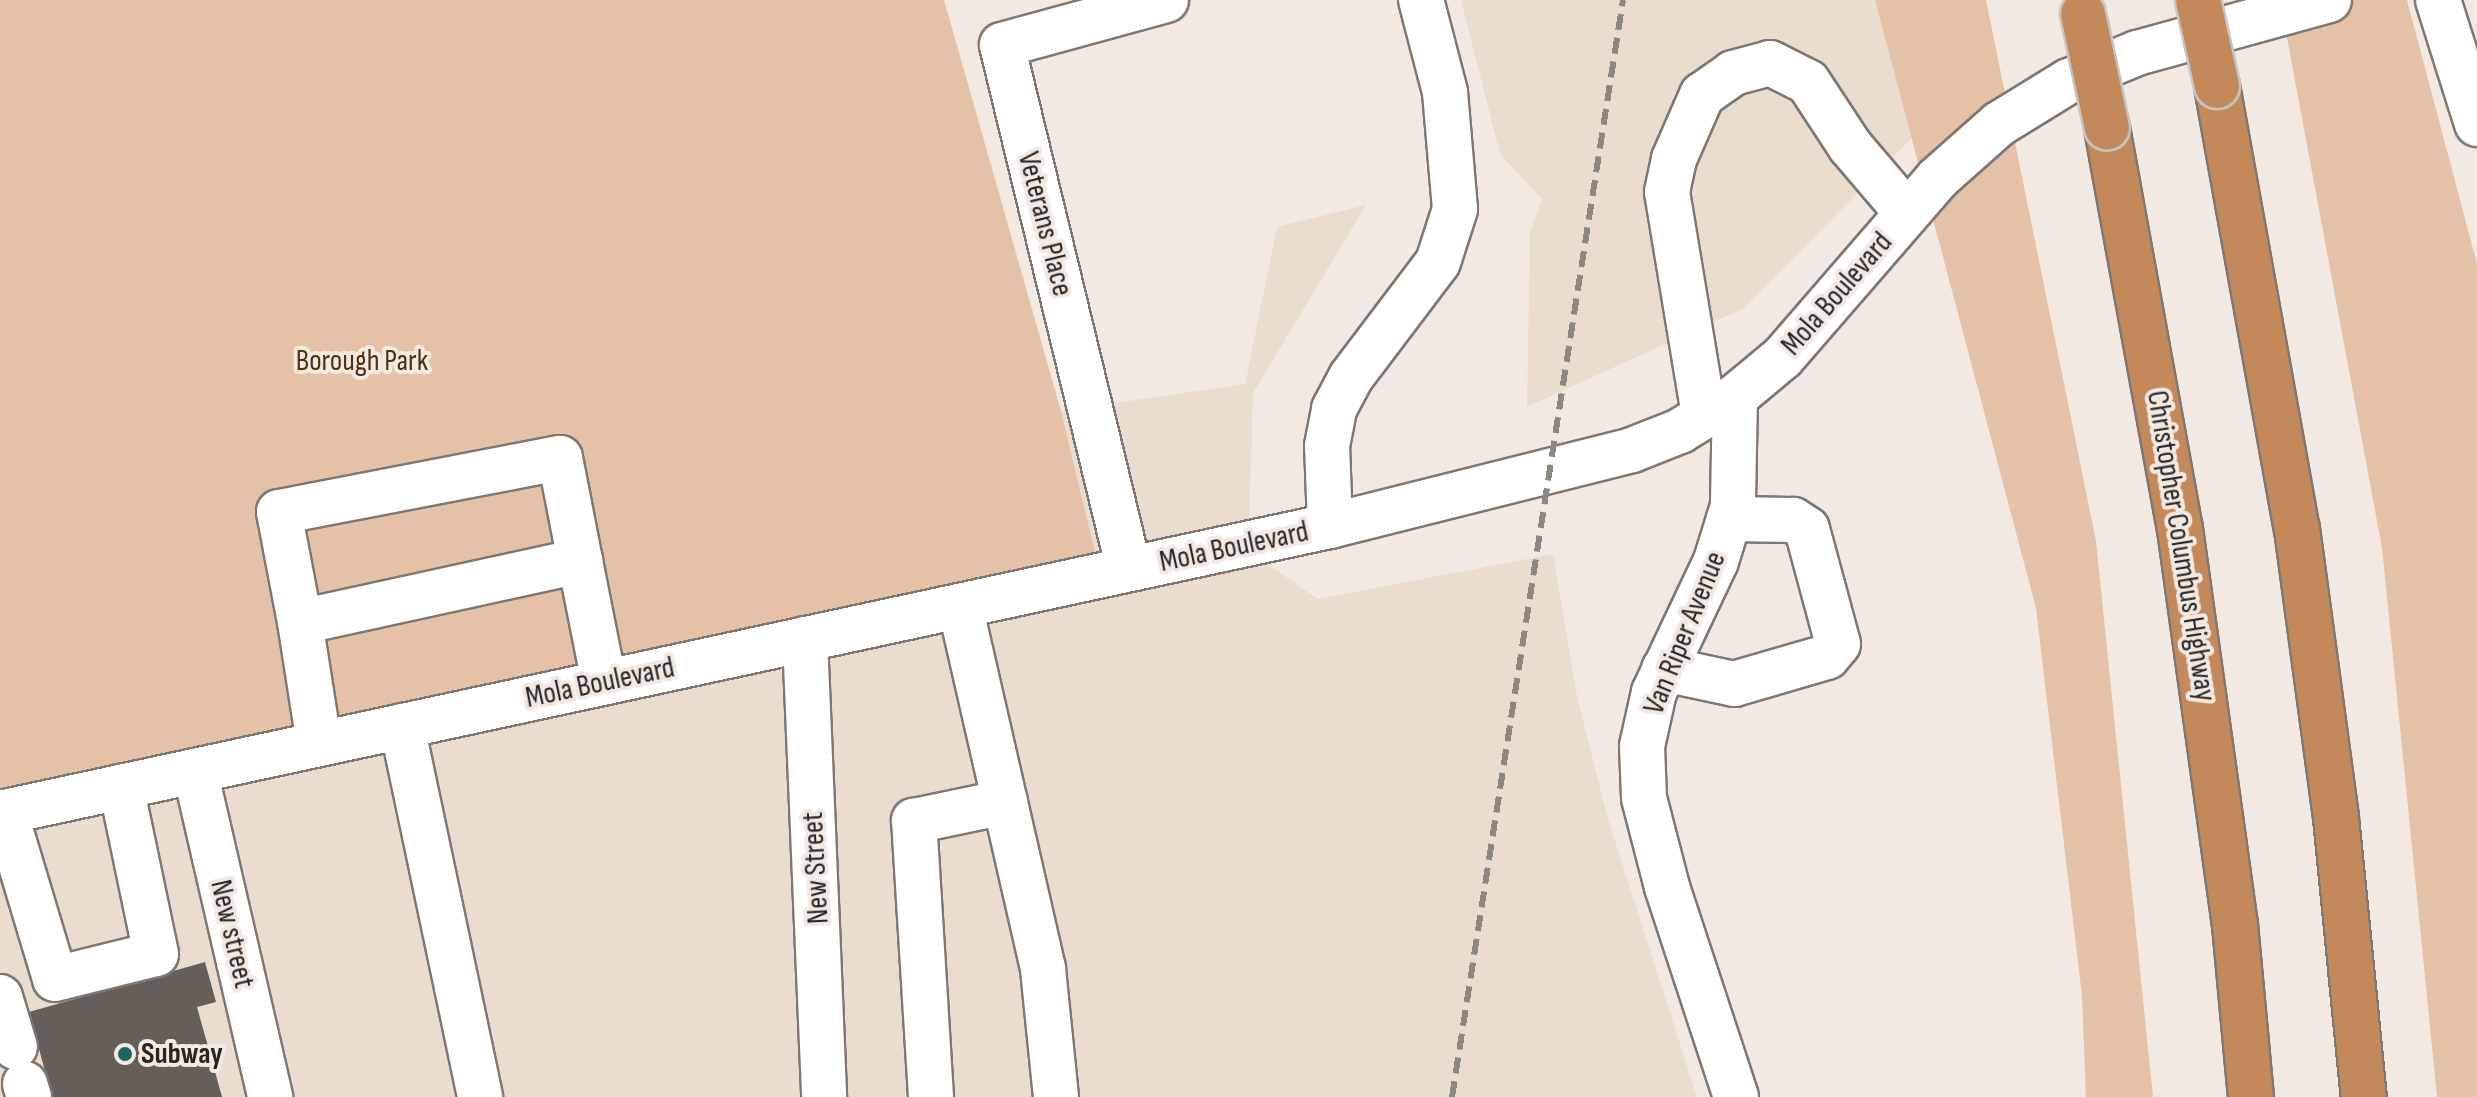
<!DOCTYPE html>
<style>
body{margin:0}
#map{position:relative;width:2477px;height:1097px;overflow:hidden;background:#f2e9e3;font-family:"Sofia Sans Condensed",sans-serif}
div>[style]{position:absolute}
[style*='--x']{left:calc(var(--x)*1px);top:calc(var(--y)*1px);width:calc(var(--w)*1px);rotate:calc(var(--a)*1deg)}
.built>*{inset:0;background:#ebdcd0}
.green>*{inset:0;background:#e5c2a7}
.building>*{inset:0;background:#665e59}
.roads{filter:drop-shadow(2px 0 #7f7771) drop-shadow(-2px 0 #7f7771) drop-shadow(0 2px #7f7771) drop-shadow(0 -2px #7f7771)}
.minor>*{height:44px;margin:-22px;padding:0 22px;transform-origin:22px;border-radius:22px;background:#fff}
.highway>*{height:44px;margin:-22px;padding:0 22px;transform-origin:22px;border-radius:22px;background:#c3895a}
.rail>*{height:6px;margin-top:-3px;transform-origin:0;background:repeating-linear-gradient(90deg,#8d8782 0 16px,transparent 0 24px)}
.bridges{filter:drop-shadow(2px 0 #c7c6c6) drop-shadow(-2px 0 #c7c6c6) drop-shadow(0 2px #c7c6c6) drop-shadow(0 -2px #c7c6c6)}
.highway-bridge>*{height:44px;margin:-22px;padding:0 22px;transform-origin:22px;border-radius:22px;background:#c3895a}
.dots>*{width:22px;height:22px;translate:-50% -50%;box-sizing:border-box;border:4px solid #f2e9e3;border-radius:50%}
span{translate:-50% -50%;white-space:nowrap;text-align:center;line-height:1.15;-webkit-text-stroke:8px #f2e9e3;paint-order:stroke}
.street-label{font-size:30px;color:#282522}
.park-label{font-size:30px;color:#512e0c}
.poi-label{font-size:30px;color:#282522;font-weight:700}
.left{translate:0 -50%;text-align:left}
</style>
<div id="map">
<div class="built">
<i style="clip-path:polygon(1461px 0,1875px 0,1912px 138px,1744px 308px,1527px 407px,1530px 233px,1542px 199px,1500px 154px)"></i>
<i style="clip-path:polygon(1366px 205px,1253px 393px,1248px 551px,1318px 599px,1553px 554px,1578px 701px,1608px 819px,1697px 1097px,0 1097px,0 811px,1100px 571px,1061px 411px,1245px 384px,1277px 227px)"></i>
</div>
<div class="green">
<i style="clip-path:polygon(0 0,944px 0,1061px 411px,1100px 572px,0 810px)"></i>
<i style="clip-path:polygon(1875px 0,1986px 0,2096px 541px,2153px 1097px,2086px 1097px,2082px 996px,2036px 608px)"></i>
<i style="clip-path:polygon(2280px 0,2407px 0,2477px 264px,2477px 1097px,2437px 1097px,2382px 548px)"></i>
</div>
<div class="building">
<i style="clip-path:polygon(205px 962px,216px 1002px,197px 1007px,222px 1097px,52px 1097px,29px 1012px)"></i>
</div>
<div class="roads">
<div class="minor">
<i style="--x:2438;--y:0;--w:130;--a:72.5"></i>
<i style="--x:1735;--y:397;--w:109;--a:91.1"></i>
<i style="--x:1733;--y:506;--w:58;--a:107.2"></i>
<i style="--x:1716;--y:561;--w:145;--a:115.3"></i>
<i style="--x:1654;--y:692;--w:55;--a:102.5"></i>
<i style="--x:1642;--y:746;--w:52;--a:87.8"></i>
<i style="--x:1644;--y:798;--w:92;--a:75.5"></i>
<i style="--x:1667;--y:887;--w:221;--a:71.8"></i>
<i style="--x:1704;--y:415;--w:226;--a:-99.4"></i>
<i style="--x:1667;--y:192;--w:34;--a:-78"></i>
<i style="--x:1674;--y:159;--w:70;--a:-66.4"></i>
<i style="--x:1702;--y:95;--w:38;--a:-35"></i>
<i style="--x:1733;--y:73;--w:38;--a:-15"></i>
<i style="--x:1770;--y:63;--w:42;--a:26.6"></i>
<i style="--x:1808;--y:82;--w:77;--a:56.7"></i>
<i style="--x:1850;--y:146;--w:88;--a:49.6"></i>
<i style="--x:1330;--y:526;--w:80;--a:-92.1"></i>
<i style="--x:1327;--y:446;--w:38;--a:-79"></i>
<i style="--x:1334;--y:409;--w:36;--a:-62"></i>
<i style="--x:1351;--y:377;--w:144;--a:-52.9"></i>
<i style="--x:1438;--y:262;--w:56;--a:-72.2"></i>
<i style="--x:1455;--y:209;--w:117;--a:-94.9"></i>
<i style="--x:1445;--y:92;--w:95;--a:-104.6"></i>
<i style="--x:1129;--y:569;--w:539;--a:-103.62"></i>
<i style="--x:1002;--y:45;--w:170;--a:-15.3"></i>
<i style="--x:960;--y:606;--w:372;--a:77.1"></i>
<i style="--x:1043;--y:969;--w:129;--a:84.2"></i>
<i style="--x:300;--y:622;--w:112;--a:-100.8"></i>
<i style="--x:279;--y:512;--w:286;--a:-10.9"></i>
<i style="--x:560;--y:458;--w:105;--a:79"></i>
<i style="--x:805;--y:639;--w:458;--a:87.6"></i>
<i style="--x:1664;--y:669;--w:72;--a:12.1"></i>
<i style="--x:1734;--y:684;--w:97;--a:-16.2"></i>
<i style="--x:1827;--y:657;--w:17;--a:-50"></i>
<i style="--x:1838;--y:644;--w:119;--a:-105.1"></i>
<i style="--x:1807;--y:529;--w:17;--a:-147"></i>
<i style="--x:1793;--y:520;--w:64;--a:-179.1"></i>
<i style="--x:402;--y:726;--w:379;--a:78.1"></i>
<i style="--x:319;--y:743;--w:122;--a:-98.9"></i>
<i style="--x:300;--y:622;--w:287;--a:-12.3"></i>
<i style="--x:580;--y:561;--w:123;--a:78.8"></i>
<i style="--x:195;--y:771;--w:335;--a:77"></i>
<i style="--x:5;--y:812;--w:174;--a:73.3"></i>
<i style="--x:55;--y:979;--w:104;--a:-13.9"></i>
<i style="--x:156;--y:954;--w:171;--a:-101.8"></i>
<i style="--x:0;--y:813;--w:1361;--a:-12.18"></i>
<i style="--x:1330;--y:526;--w:311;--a:-14.1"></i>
<i style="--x:1632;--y:450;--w:52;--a:-21.6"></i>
<i style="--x:1680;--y:431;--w:65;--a:-31.7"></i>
<i style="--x:1735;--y:397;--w:62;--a:-39.8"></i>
<i style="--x:1783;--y:357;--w:235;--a:-49.1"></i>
<i style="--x:1937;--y:179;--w:83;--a:-41.6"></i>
<i style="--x:1999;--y:124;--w:82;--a:-31.6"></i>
<i style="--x:2069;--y:81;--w:74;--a:-22.4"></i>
<i style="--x:2137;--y:53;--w:199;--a:-15.4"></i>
<i style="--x:0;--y:997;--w:52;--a:73.3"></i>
<i style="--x:25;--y:1084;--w:14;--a:73"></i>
<i style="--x:931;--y:1097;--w:277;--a:-93.5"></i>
<i style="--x:914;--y:821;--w:93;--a:-11.8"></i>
</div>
<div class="highway">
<i style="--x:2217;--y:86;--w:450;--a:79.8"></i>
<i style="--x:2297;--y:529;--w:292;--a:82.3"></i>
<i style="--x:2336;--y:818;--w:280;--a:84.3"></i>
<i style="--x:2107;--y:128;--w:408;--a:79.7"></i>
<i style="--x:2180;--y:529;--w:400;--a:82.1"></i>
<i style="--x:2235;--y:925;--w:173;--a:84.7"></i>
</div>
</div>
<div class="rail">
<i style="--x:1452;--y:1097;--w:1110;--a:-81.14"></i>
</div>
<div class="bridges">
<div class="highway-bridge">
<i style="--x:2198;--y:0;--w:88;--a:77.5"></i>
<i style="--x:2083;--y:14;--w:116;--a:78.1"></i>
</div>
</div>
<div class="dots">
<i style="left:125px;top:1054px;background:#1d665d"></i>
</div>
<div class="street-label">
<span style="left:1045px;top:224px;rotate:76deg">Veterans Place</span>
<span style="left:1837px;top:294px;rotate:-49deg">Mola Boulevard</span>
<span style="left:2181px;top:546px;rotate:81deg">Christopher Columbus Highway</span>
<span style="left:1234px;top:547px;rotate:-12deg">Mola Boulevard</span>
<span style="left:1685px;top:633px;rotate:-68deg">Van Riper Avenue</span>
<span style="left:600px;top:683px;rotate:-12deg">Mola Boulevard</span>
<span style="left:816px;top:868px;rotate:-93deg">New Street</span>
<span style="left:232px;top:934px;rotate:77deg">New street</span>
</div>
<div class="park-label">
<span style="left:362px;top:361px">Borough Park</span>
</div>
<div class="poi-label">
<span class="left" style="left:141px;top:1054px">Subway</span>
</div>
</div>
